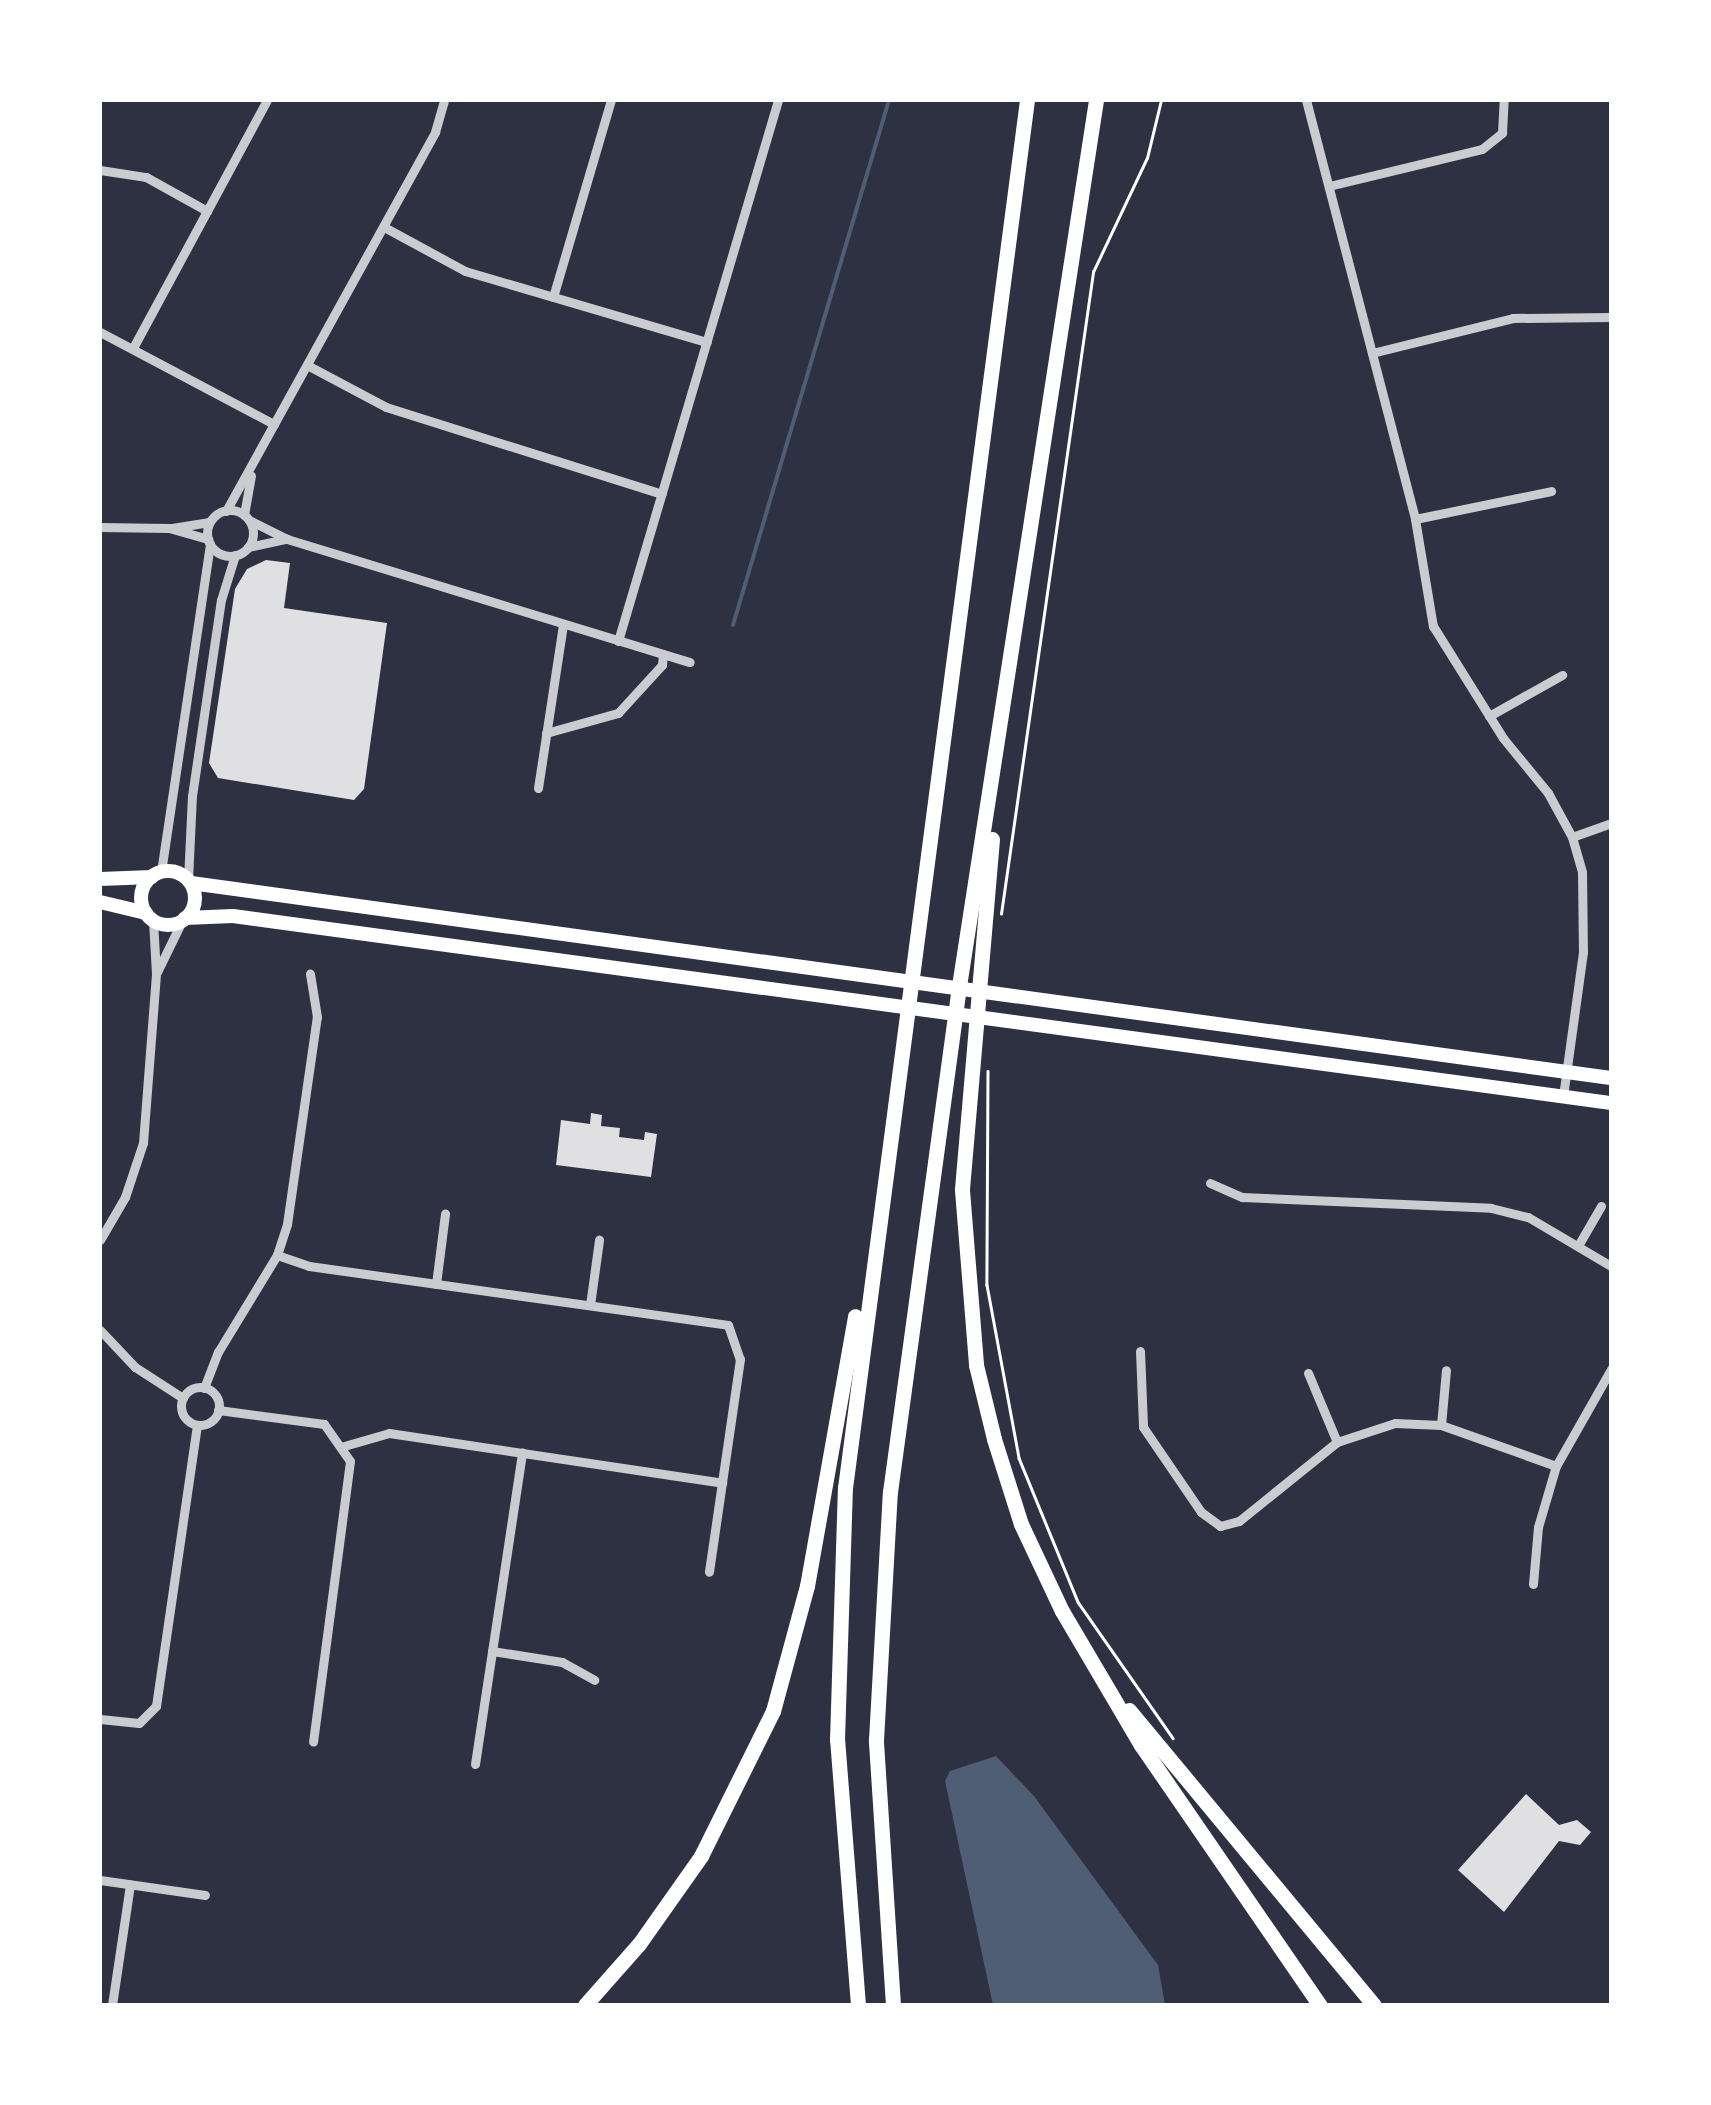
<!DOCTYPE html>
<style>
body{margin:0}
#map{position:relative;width:1711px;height:2105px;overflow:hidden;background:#2d3142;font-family:"IBM Plex Sans",sans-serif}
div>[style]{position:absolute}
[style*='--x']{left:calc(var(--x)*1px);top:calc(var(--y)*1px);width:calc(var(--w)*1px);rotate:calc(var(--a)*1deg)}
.water>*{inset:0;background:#4f5d75}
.stream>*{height:4px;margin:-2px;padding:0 2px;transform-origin:2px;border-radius:2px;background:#4f5d75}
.building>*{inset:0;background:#e0e0e3}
.path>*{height:2.5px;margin:-1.25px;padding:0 1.25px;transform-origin:1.25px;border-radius:1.25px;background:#fff}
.minor>*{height:9px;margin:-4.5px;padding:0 4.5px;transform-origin:4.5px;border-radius:4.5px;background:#caccd0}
.minor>.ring{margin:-4.5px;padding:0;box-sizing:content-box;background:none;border:9px solid #caccd0;border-radius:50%}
.primary>*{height:14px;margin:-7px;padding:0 7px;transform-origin:7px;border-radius:7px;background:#fff}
.primary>.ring{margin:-7px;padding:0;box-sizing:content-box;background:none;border:14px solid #fff;border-radius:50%}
.motorway>*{height:15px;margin:-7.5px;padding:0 7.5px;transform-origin:7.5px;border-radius:7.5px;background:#fff}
span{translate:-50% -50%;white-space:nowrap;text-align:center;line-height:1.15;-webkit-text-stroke:10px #fff;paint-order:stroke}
.frame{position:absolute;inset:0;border:102px solid #fff;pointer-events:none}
</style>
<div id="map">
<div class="water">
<i style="clip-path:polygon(996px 1756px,1034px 1796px,1158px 1965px,1165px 2005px,993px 2005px,945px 1781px,950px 1771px)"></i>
</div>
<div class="stream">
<i style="--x:733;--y:625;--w:548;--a:-73.45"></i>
</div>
<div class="building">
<i style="clip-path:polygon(266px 560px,290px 563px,284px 608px,387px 623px,364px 789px,354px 800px,218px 778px,209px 763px,235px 589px,247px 569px)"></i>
<i style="clip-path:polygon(591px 1113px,602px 1115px,601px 1126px,620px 1128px,619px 1137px,644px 1140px,645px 1132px,657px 1134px,651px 1177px,556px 1165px,561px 1120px,590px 1124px)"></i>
<i style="clip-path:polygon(1526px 1794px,1559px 1825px,1577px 1820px,1591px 1832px,1580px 1845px,1559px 1841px,1504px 1912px,1458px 1870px)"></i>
</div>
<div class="path">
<i style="--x:1001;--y:914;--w:649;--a:-81.84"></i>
<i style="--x:1093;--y:272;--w:126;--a:-64.7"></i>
<i style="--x:1147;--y:158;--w:60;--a:-76.4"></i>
<i style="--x:988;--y:1071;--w:214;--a:90.3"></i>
<i style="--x:987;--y:1285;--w:176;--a:79.5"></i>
<i style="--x:1019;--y:1458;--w:156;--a:67.7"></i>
<i style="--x:1078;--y:1602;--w:166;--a:55.1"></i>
</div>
<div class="minor">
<i style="--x:1306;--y:100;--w:433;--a:75.4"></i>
<i style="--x:1415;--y:519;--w:109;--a:80.5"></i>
<i style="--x:1433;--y:626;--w:132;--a:58"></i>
<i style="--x:1503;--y:738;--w:71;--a:50.7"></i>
<i style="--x:1548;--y:793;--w:50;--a:61.4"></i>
<i style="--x:1572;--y:837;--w:36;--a:74"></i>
<i style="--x:1582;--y:872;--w:80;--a:89.3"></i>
<i style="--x:1583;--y:952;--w:146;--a:97.9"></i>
<i style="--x:100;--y:170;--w:47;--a:8.7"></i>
<i style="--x:146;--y:177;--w:70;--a:29.1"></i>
<i style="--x:1329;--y:186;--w:157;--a:-13.6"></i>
<i style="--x:1482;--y:149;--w:26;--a:-39"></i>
<i style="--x:1502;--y:133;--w:33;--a:-87"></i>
<i style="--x:384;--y:227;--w:92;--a:28.5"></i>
<i style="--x:465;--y:271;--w:252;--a:16.4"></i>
<i style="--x:553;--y:297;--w:205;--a:-73.6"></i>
<i style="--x:100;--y:332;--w:197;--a:27.9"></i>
<i style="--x:134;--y:346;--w:280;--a:-61.6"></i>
<i style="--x:1372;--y:353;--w:145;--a:-13.9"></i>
<i style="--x:1513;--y:318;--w:98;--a:-0.6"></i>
<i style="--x:307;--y:365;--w:89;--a:28"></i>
<i style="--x:386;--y:407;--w:289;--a:17.5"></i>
<i class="ring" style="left:207px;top:510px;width:37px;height:37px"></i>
<i style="--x:226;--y:511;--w:433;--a:-61.1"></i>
<i style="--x:435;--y:132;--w:33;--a:-74"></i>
<i style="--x:244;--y:515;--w:40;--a:-80"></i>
<i style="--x:1415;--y:519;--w:139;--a:-11.6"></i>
<i style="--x:249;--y:520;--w:42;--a:26.6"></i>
<i style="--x:287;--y:539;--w:421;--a:17"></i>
<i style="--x:100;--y:527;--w:69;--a:0.8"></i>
<i style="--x:169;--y:528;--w:41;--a:15.8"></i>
<i style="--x:172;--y:528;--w:38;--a:-9"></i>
<i style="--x:248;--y:547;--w:40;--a:-12"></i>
<i style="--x:618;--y:641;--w:564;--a:-73.52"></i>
<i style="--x:1489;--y:716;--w:84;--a:-29.3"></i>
<i style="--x:546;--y:733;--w:75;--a:-15.5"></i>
<i style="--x:618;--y:713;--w:65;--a:-47.5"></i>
<i style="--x:662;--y:665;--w:11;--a:-85"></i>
<i style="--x:538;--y:788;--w:166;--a:-81.3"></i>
<i style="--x:1572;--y:837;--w:41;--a:-19.7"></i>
<i style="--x:161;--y:872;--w:332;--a:-81.5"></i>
<i style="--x:188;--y:880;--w:84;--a:-87.3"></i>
<i style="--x:192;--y:796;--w:198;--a:-81.6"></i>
<i style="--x:221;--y:600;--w:47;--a:-72.7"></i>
<i style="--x:157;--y:972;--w:57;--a:-63.9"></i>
<i style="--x:1210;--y:1183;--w:35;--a:24"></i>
<i style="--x:1242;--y:1197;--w:249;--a:2.5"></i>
<i style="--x:1491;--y:1208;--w:38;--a:14"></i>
<i style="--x:1528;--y:1217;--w:96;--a:30.6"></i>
<i style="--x:100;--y:1240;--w:50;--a:-59.8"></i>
<i style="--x:125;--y:1197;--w:57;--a:-71.6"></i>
<i style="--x:143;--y:1143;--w:169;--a:-85.6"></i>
<i style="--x:156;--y:974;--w:54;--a:-93.2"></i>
<i style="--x:1579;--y:1244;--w:44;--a:-59.9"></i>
<i style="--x:277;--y:1255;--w:34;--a:19"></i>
<i style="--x:309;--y:1266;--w:423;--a:8"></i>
<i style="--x:728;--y:1325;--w:36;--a:71"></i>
<i style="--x:740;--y:1359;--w:215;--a:98.3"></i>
<i style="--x:436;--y:1284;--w:71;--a:-82.7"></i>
<i style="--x:590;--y:1305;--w:66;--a:-82.1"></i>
<i style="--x:100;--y:1330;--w:51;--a:46.6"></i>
<i style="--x:135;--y:1367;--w:57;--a:32.9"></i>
<i style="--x:1140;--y:1351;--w:76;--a:87.7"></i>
<i style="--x:1143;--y:1427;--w:103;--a:55.7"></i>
<i style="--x:1201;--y:1512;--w:24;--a:36"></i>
<i style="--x:1220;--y:1526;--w:20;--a:-15"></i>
<i style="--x:1239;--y:1521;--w:126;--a:-38.9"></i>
<i style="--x:1337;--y:1442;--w:61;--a:-18.1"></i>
<i style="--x:1395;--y:1423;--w:46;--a:2.5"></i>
<i style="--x:1441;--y:1425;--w:122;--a:19.6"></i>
<i style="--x:1308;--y:1373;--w:75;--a:67.2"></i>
<i class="ring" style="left:181px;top:1387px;width:29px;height:29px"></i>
<i style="--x:204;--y:1388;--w:39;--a:-69"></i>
<i style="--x:218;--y:1352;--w:114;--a:-58.7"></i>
<i style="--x:277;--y:1255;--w:33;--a:-72"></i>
<i style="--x:287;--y:1224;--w:209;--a:-81.8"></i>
<i style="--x:317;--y:1017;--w:44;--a:-99.2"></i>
<i style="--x:218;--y:1410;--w:107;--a:7.5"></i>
<i style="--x:324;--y:1424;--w:45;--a:54.9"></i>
<i style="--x:350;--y:1461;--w:283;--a:97.5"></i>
<i style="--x:1441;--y:1425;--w:55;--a:-84.8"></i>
<i style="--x:344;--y:1446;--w:47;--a:-16.1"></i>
<i style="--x:389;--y:1433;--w:337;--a:8.5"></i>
<i style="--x:1533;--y:1584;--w:57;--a:-85"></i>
<i style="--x:1538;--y:1527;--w:64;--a:-73.6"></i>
<i style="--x:1556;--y:1466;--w:112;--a:-60.4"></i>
<i style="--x:492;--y:1651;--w:71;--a:8.9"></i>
<i style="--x:562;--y:1662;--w:37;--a:29"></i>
<i style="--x:100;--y:1719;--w:39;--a:6"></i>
<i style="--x:139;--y:1723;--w:24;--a:-45"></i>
<i style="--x:156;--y:1706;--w:284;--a:-81.7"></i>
<i style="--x:475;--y:1764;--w:315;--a:-81.4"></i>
<i style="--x:100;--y:1880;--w:106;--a:8.1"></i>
<i style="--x:112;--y:2005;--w:122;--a:-81.5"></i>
</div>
<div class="primary">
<i class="ring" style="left:141px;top:871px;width:40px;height:40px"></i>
<i style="--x:100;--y:879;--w:52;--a:-2.2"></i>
<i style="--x:191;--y:883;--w:1433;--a:7.82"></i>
<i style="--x:100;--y:902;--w:47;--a:13.4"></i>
<i style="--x:185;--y:918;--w:48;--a:-2.4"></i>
<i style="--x:233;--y:916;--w:1391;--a:7.73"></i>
</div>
<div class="motorway">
<i style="--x:992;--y:839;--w:352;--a:94.9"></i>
<i style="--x:962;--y:1190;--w:176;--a:85.4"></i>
<i style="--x:976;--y:1365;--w:76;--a:76.3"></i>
<i style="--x:994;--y:1439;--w:89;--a:72.4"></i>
<i style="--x:1021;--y:1524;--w:96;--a:64.8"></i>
<i style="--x:1062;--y:1611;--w:156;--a:59.5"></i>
<i style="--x:1141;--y:1745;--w:316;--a:55.5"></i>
<i style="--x:1129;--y:1710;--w:383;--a:50.3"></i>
<i style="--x:585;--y:2005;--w:81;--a:-48.5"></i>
<i style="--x:639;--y:1944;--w:108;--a:-54.8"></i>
<i style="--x:701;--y:1856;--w:162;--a:-63.6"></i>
<i style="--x:773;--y:1711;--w:130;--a:-74.8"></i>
<i style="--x:807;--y:1586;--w:274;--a:-79.9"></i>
<i style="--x:858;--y:2005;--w:266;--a:-94.5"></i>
<i style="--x:837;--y:1740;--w:252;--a:-88.2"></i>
<i style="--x:845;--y:1488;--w:1400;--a:-82.53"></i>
<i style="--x:893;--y:2005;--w:266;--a:-93.7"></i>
<i style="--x:876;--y:1740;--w:248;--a:-86.8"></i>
<i style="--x:890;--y:1492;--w:511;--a:-82.23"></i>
<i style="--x:959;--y:986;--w:897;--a:-81.21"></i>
</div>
<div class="frame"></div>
</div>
